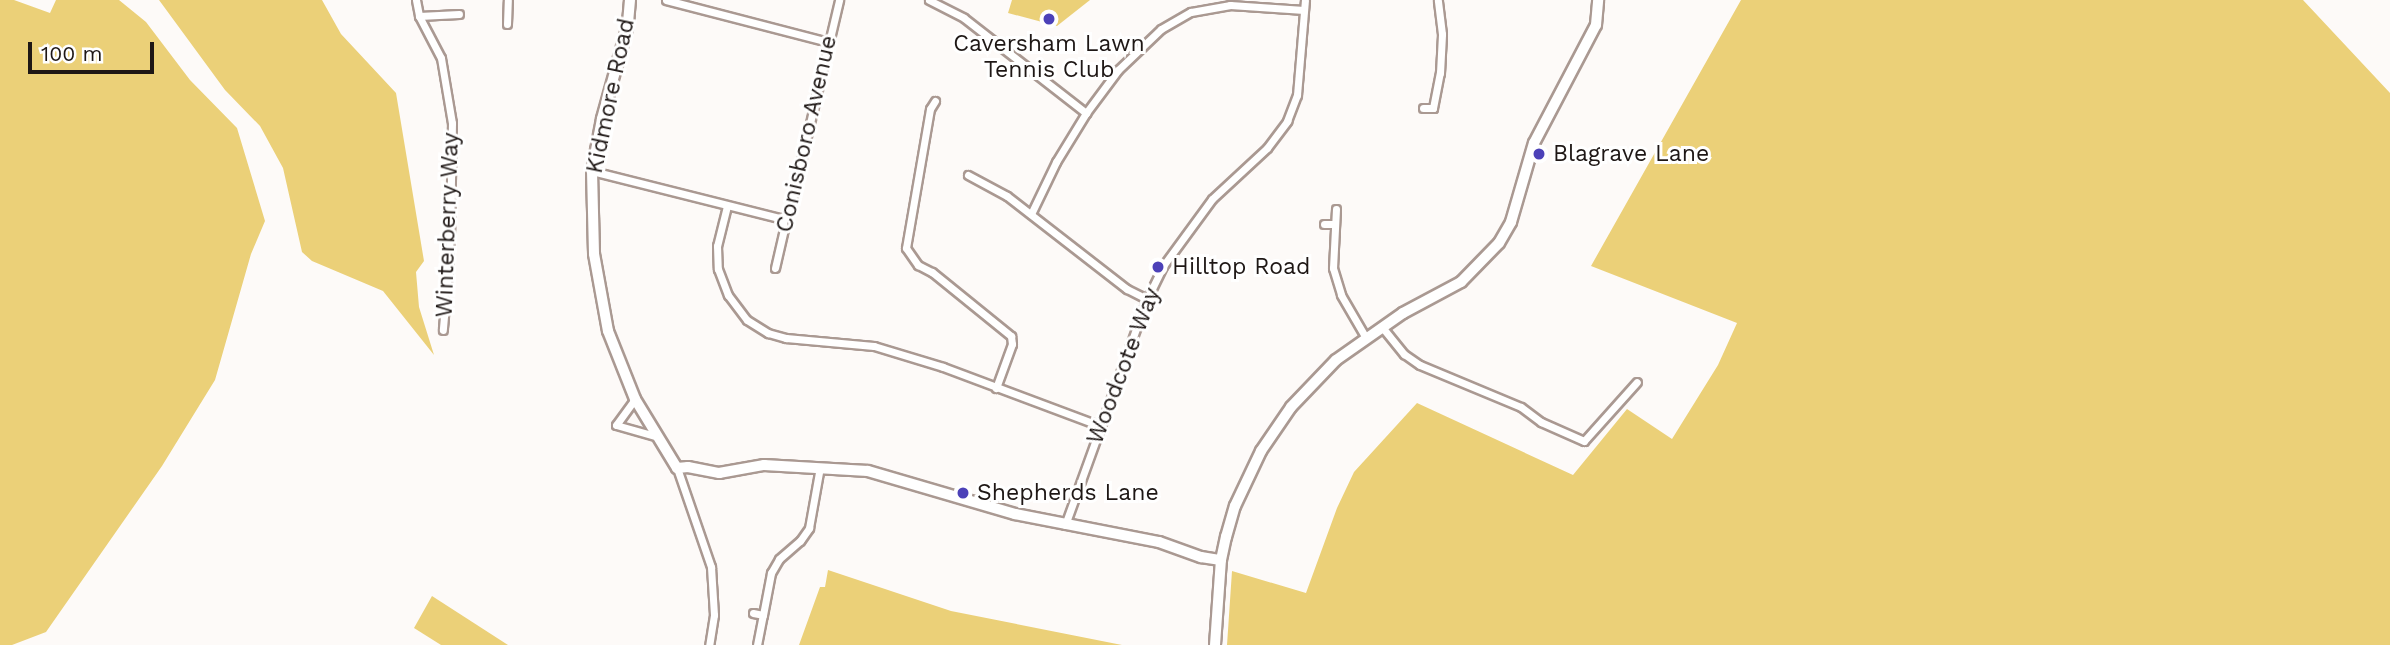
<!DOCTYPE html>
<style>
body{margin:0}
#map{position:relative;width:2390px;height:645px;overflow:hidden;background:#fdfaf8;font-family:"Work Sans",sans-serif}
div>[style]{position:absolute}
[style*='--x']{left:calc(var(--x)*1px);top:calc(var(--y)*1px);width:calc(var(--w)*1px);rotate:calc(var(--a)*1deg)}
.green>*{inset:0;background:#ebd078}
.roads{filter:drop-shadow(2px 0 #aa9992) drop-shadow(-2px 0 #aa9992) drop-shadow(0 2px #aa9992) drop-shadow(0 -2px #aa9992)}
.street>*{height:7px;margin:-3.5px;padding:0 3.5px;transform-origin:3.5px;border-radius:3.5px;background:#fff}
.secondary>*{height:10px;margin:-5px;padding:0 5px;transform-origin:5px;border-radius:5px;background:#fff}
.primary>*{height:10px;margin:-5px;padding:0 5px;transform-origin:5px;border-radius:5px;background:#fff}
.dots>*{width:19px;height:19px;translate:-50% -50%;box-sizing:border-box;border:4px solid #fff;border-radius:50%}
span{translate:-50% -50%;white-space:nowrap;text-align:center;line-height:1.15;-webkit-text-stroke:6px #fff;paint-order:stroke}
.poi-label{font-size:23px;color:#1e1715}
.left{translate:0 -50%;text-align:left}
.street-label{font-size:23px;color:#1e1715}
.scale{position:absolute;left:28px;top:42px;width:126px;height:32px;box-sizing:border-box;border:4px solid #1e1715;border-top:0;padding-left:9px;font-size:21px;line-height:24px;white-space:nowrap;color:#1e1715;-webkit-text-stroke:5px #fff;paint-order:stroke}
</style>
<div id="map">
<div class="green">
<i style="clip-path:polygon(0 0,14px 0,50px 13px,56px 0,119px 0,146px 22px,190px 80px,237px 128px,265px 221px,251px 254px,215px 380px,162px 466px,46px 632px,12px 645px,0 645px)"></i>
<i style="clip-path:polygon(159px 0,322px 0,341px 34px,396px 93px,424px 261px,416px 272px,419px 307px,434px 355px,383px 291px,312px 261px,302px 252px,283px 168px,260px 126px,225px 90px)"></i>
<i style="clip-path:polygon(1012px 0,1090px 0,1057px 26px,1008px 13px)"></i>
<i style="clip-path:polygon(1741px 0,2303px 0,2390px 93px,2390px 645px,1227px 645px,1232px 571px,1306px 593px,1337px 508px,1354px 472px,1417px 403px,1573px 475px,1627px 409px,1672px 439px,1718px 365px,1737px 323px,1591px 266px)"></i>
<i style="clip-path:polygon(828px 570px,951px 611px,1122px 645px,799px 645px,820px 587px,825px 587px)"></i>
<i style="clip-path:polygon(432px 596px,508px 645px,441px 645px,414px 628px)"></i>
</div>
<div class="roads">
<div class="street">
<i style="--x:416;--y:0;--w:16;--a:79"></i>
<i style="--x:419;--y:16;--w:47;--a:62.4"></i>
<i style="--x:441;--y:58;--w:66;--a:80.4"></i>
<i style="--x:452;--y:123;--w:112;--a:91"></i>
<i style="--x:450;--y:235;--w:49;--a:93.5"></i>
<i style="--x:447;--y:284;--w:11;--a:117"></i>
<i style="--x:442;--y:294;--w:11;--a:75"></i>
<i style="--x:445;--y:305;--w:25;--a:95"></i>
<i style="--x:666;--y:0;--w:167;--a:14.5"></i>
<i style="--x:929;--y:0;--w:39;--a:27"></i>
<i style="--x:964;--y:18;--w:155;--a:37.9"></i>
<i style="--x:419;--y:16;--w:40;--a:-2.9"></i>
<i style="--x:507;--y:24;--w:24;--a:-88"></i>
<i style="--x:935;--y:101;--w:9;--a:122"></i>
<i style="--x:930;--y:109;--w:141;--a:99.8"></i>
<i style="--x:906;--y:248;--w:21;--a:55"></i>
<i style="--x:918;--y:265;--w:16;--a:27"></i>
<i style="--x:932;--y:272;--w:102;--a:39"></i>
<i style="--x:1011;--y:336;--w:8;--a:83"></i>
<i style="--x:1012;--y:344;--w:47;--a:110"></i>
<i style="--x:1423;--y:108;--w:10;--a:0"></i>
<i style="--x:1433;--y:108;--w:36;--a:-79"></i>
<i style="--x:1440;--y:73;--w:39;--a:-87"></i>
<i style="--x:1442;--y:34;--w:34;--a:-97"></i>
<i style="--x:592;--y:171;--w:197;--a:14.1"></i>
<i style="--x:968;--y:175;--w:44;--a:28.3"></i>
<i style="--x:1007;--y:196;--w:152;--a:37.8"></i>
<i style="--x:1127;--y:289;--w:22;--a:27"></i>
<i style="--x:727;--y:206;--w:41;--a:104"></i>
<i style="--x:717;--y:246;--w:23;--a:88"></i>
<i style="--x:718;--y:269;--w:28;--a:69"></i>
<i style="--x:728;--y:295;--w:31;--a:53"></i>
<i style="--x:747;--y:320;--w:25;--a:32"></i>
<i style="--x:768;--y:333;--w:19;--a:16"></i>
<i style="--x:786;--y:338;--w:88;--a:5.2"></i>
<i style="--x:874;--y:346;--w:72;--a:16.9"></i>
<i style="--x:943;--y:367;--w:169;--a:20.5"></i>
<i style="--x:1336;--y:209;--w:59;--a:92.9"></i>
<i style="--x:1333;--y:268;--w:28;--a:73"></i>
<i style="--x:1341;--y:295;--w:50;--a:59.8"></i>
<i style="--x:1031;--y:214;--w:58;--a:-64.3"></i>
<i style="--x:1056;--y:162;--w:57;--a:-58.5"></i>
<i style="--x:1086;--y:113;--w:54;--a:-53.3"></i>
<i style="--x:1118;--y:70;--w:59;--a:-43.6"></i>
<i style="--x:1161;--y:29;--w:34;--a:-30"></i>
<i style="--x:1191;--y:12;--w:40;--a:-10"></i>
<i style="--x:1230;--y:5;--w:74;--a:3.9"></i>
<i style="--x:1324;--y:224;--w:11;--a:0"></i>
<i style="--x:775;--y:268;--w:40;--a:-77"></i>
<i style="--x:784;--y:229;--w:10;--a:-96"></i>
<i style="--x:783;--y:219;--w:9;--a:-49"></i>
<i style="--x:789;--y:212;--w:218;--a:-76.7"></i>
<i style="--x:1382;--y:327;--w:35;--a:51"></i>
<i style="--x:1404;--y:354;--w:19;--a:35"></i>
<i style="--x:1420;--y:365;--w:109;--a:22.6"></i>
<i style="--x:1521;--y:407;--w:25;--a:37"></i>
<i style="--x:1541;--y:422;--w:47;--a:23.8"></i>
<i style="--x:1584;--y:441;--w:79;--a:-48.1"></i>
<i style="--x:635;--y:399;--w:32;--a:126"></i>
<i style="--x:616;--y:425;--w:41;--a:15.8"></i>
<i style="--x:677;--y:468;--w:105;--a:71"></i>
<i style="--x:711;--y:567;--w:48;--a:86.4"></i>
<i style="--x:714;--y:615;--w:30;--a:99"></i>
<i style="--x:1065;--y:525;--w:240;--a:-70.1"></i>
<i style="--x:1147;--y:299;--w:37;--a:-64"></i>
<i style="--x:1163;--y:266;--w:83;--a:-53.8"></i>
<i style="--x:1212;--y:199;--w:75;--a:-42.8"></i>
<i style="--x:1267;--y:148;--w:34;--a:-53"></i>
<i style="--x:1287;--y:121;--w:28;--a:-69"></i>
<i style="--x:1297;--y:95;--w:95;--a:-85.2"></i>
<i style="--x:753;--y:613;--w:10;--a:11"></i>
<i style="--x:763;--y:615;--w:43;--a:-79.2"></i>
<i style="--x:771;--y:573;--w:16;--a:-60"></i>
<i style="--x:779;--y:559;--w:28;--a:-41"></i>
<i style="--x:800;--y:541;--w:16;--a:-55"></i>
<i style="--x:809;--y:528;--w:62;--a:-79.8"></i>
<i style="--x:757;--y:645;--w:31;--a:-79"></i>
</div>
<div class="secondary">
<i style="--x:630;--y:0;--w:25;--a:95"></i>
<i style="--x:628;--y:25;--w:98;--a:105.5"></i>
<i style="--x:602;--y:119;--w:53;--a:100.9"></i>
<i style="--x:592;--y:171;--w:83;--a:88.6"></i>
<i style="--x:594;--y:254;--w:78;--a:79.7"></i>
<i style="--x:608;--y:331;--w:73;--a:68.3"></i>
<i style="--x:635;--y:399;--w:81;--a:58.7"></i>
<i style="--x:677;--y:468;--w:11;--a:-5"></i>
<i style="--x:688;--y:467;--w:32;--a:11"></i>
<i style="--x:719;--y:473;--w:46;--a:-10.1"></i>
<i style="--x:764;--y:465;--w:104;--a:3.3"></i>
<i style="--x:868;--y:471;--w:153;--a:16.3"></i>
<i style="--x:1015;--y:514;--w:147;--a:11"></i>
<i style="--x:1159;--y:542;--w:45;--a:19.7"></i>
<i style="--x:1201;--y:557;--w:20;--a:9"></i>
</div>
<div class="primary">
<i style="--x:1215;--y:645;--w:85;--a:-86"></i>
<i style="--x:1221;--y:560;--w:24;--a:-78"></i>
<i style="--x:1226;--y:537;--w:32;--a:-74"></i>
<i style="--x:1235;--y:506;--w:61;--a:-64.7"></i>
<i style="--x:1261;--y:451;--w:53;--a:-55.7"></i>
<i style="--x:1291;--y:407;--w:65;--a:-46.2"></i>
<i style="--x:1336;--y:360;--w:82;--a:-35"></i>
<i style="--x:1403;--y:313;--w:66;--a:-28.1"></i>
<i style="--x:1461;--y:282;--w:54;--a:-45.7"></i>
<i style="--x:1499;--y:243;--w:24;--a:-60"></i>
<i style="--x:1511;--y:222;--w:82;--a:-73.8"></i>
<i style="--x:1534;--y:143;--w:133;--a:-62.3"></i>
<i style="--x:1596;--y:25;--w:25;--a:-85"></i>
</div>
</div>
<div class="dots">
<i style="left:1049px;top:19px;background:#4c41b8"></i>
<i style="left:1539px;top:154px;background:#4c41b8"></i>
<i style="left:1158px;top:267px;background:#4c41b8"></i>
<i style="left:963px;top:493px;background:#4c41b8"></i>
</div>
<div class="poi-label">
<span style="left:1049px;top:57px">Caversham Lawn<br>Tennis Club</span>
<span class="left" style="left:1553px;top:154px">Blagrave Lane</span>
<span class="left" style="left:1172px;top:267px">Hilltop Road</span>
<span class="left" style="left:977px;top:493px">Shepherds Lane</span>
</div>
<div class="street-label">
<span style="left:611px;top:96px;rotate:-78deg">Kidmore Road</span>
<span style="left:807px;top:134px;rotate:-77deg">Conisboro Avenue</span>
<span style="left:448px;top:225px;rotate:-88deg">Winterberry Way</span>
<span style="left:1124px;top:366px;rotate:-69deg">Woodcote Way</span>
</div>
<div class="scale">100 m</div>
</div>
